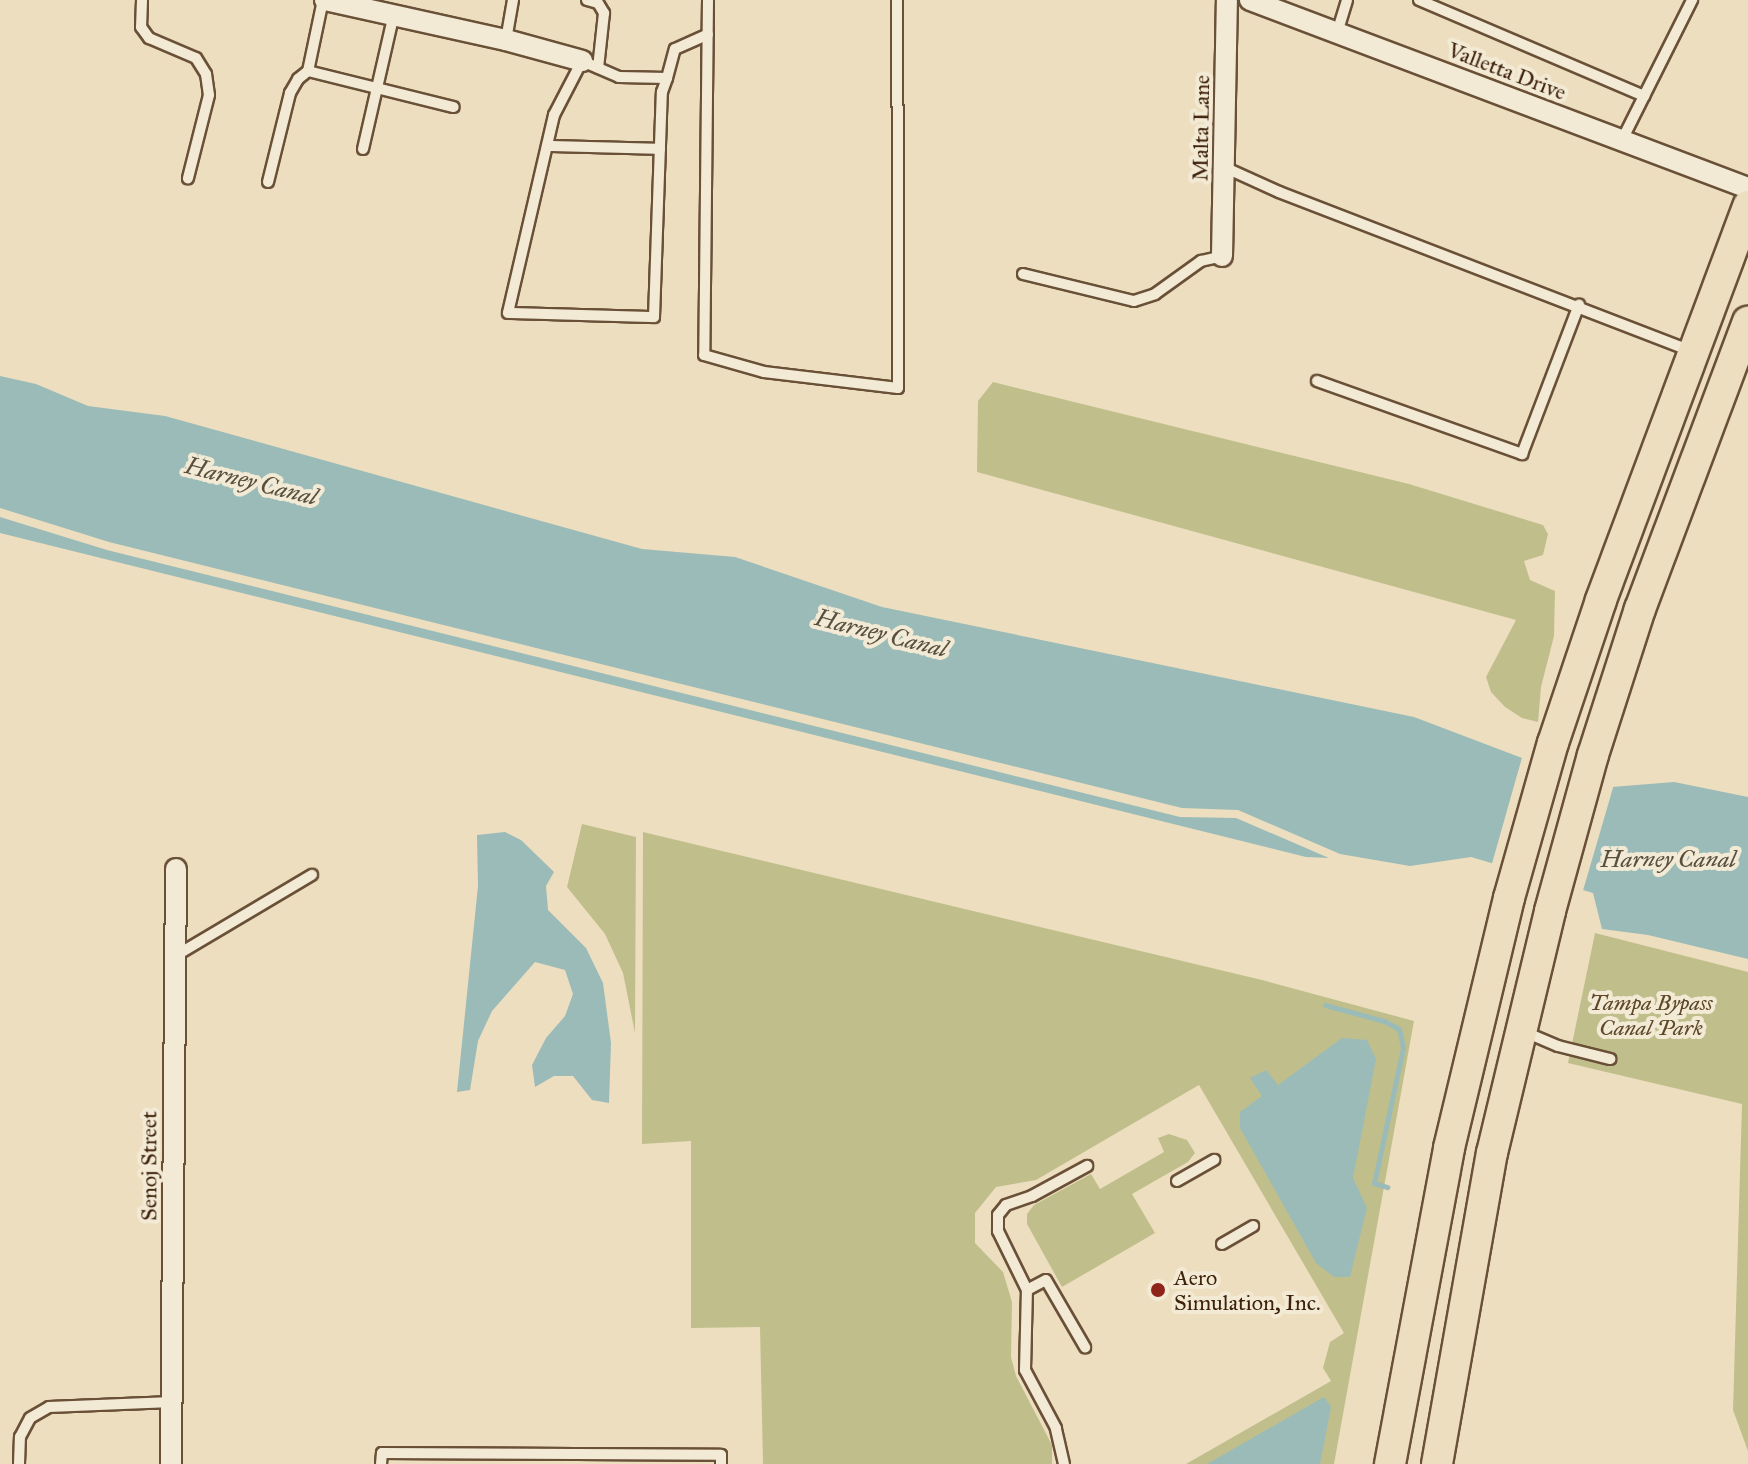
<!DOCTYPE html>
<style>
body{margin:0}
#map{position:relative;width:1748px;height:1464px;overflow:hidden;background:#eddebf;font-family:"IM FELL Great Primer",serif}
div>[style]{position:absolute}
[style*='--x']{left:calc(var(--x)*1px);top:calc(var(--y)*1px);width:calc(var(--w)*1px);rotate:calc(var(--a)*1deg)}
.green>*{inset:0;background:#c0bf8c}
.water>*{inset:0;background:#9abbb7}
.pier>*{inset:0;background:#eddebf}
.stream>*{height:5px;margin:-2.5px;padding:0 2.5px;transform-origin:2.5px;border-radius:2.5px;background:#9abbb7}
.roads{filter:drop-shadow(2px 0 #695037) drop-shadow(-2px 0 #695037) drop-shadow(0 2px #695037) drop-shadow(0 -2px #695037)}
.lane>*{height:10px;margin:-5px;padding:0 5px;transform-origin:5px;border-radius:5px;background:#f3ead5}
.street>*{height:20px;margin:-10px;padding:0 10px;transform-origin:10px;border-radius:10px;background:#f3ead5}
.primary>*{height:30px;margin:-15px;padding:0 15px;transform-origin:15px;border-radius:15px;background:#eddebf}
.dots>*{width:22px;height:22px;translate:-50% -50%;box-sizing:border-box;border:4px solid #f3ead5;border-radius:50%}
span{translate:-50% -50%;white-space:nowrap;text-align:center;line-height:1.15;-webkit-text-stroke:8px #f3ead5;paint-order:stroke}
.street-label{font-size:22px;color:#3d210a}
.park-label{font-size:22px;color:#5e482a;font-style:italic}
.poi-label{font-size:22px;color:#3d210a}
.left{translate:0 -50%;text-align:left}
.water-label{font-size:24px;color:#594f3e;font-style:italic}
</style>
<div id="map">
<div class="green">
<i style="clip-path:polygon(993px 382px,1409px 484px,1543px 525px,1548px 534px,1543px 555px,1524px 561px,1530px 580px,1555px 591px,1554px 636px,1541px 687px,1538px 722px,1522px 718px,1505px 707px,1491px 692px,1486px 677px,1516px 620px,977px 472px,978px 401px)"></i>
<i style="clip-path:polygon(582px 824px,636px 837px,635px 1033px,623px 973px,605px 934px,567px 887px)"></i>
<i style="clip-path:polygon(643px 832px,1262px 980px,1414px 1021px,1334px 1464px,1186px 1464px,1331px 1381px,1323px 1368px,1330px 1342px,1344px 1333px,1199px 1085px,1036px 1180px,996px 1187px,975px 1213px,975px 1243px,1003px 1272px,1012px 1302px,1011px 1357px,1016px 1376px,1052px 1445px,1052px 1464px,763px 1464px,760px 1327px,691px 1328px,691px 1141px,642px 1144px)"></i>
<i style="clip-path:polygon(1595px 933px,1748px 972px,1748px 1451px,1733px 1410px,1742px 1104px,1568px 1063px)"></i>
<i style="clip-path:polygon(1169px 1134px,1187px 1140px,1195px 1153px,1188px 1162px,1132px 1194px,1155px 1233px,1062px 1287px,1027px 1224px,1027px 1214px,1034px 1205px,1091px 1174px,1100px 1189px,1164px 1152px,1158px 1138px)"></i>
</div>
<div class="water">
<i style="clip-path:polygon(0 376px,36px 384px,88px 406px,165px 416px,642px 549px,735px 557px,882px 607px,1414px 717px,1559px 772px,1612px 787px,1674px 782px,1748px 797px,1748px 959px,1648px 935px,1602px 929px,1593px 893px,1471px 857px,1410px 866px,1340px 854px,1238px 810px,1182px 808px,109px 542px,0 508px)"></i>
<i style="clip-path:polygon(0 517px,107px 550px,1180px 817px,1236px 818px,1329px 858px,1306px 857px,0 533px)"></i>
<i style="clip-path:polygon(505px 832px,521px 840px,554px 872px,546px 886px,548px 910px,586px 948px,603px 983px,611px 1043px,609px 1103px,592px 1100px,573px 1076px,554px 1076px,535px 1087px,532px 1065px,546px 1038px,565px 1016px,573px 994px,565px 970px,535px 962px,492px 1011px,478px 1041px,470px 1090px,457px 1092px,478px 886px,477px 835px)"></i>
<i style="clip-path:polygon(1342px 1038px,1367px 1040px,1376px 1059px,1353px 1178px,1367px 1208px,1350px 1277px,1334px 1277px,1316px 1263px,1240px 1128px,1240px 1112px,1262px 1096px,1250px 1078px,1266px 1070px,1278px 1085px)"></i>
<i style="clip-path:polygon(1324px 1397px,1331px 1407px,1320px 1464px,1207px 1464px)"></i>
</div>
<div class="pier">
<i style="clip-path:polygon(1523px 754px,1559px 767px,1590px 756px,1612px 768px,1615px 781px,1582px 894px,1491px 867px)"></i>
</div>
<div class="stream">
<i style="--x:1325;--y:1005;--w:61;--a:15.2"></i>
<i style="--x:1384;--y:1021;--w:17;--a:28"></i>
<i style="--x:1399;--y:1029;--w:19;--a:78"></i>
<i style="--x:1403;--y:1048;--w:138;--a:102.1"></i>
<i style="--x:1374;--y:1183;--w:14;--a:17"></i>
</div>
<div class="roads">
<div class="lane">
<i style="--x:142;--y:0;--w:27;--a:92"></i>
<i style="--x:141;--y:27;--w:14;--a:54"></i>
<i style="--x:149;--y:38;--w:51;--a:23.1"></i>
<i style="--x:196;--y:58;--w:19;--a:58"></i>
<i style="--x:206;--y:74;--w:21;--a:82"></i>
<i style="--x:209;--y:95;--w:86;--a:104.2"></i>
<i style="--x:323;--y:0;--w:73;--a:101.9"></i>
<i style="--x:308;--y:71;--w:150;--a:13.9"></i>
<i style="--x:587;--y:0;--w:11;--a:15"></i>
<i style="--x:598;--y:3;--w:12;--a:59"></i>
<i style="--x:604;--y:13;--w:55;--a:96.2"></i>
<i style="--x:708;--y:0;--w:355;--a:90.6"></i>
<i style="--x:704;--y:355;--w:62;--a:15.8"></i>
<i style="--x:764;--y:372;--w:135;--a:6.8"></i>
<i style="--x:898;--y:388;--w:388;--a:-90.1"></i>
<i style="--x:1419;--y:0;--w:245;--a:23.1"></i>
<i style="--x:1337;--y:33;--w:34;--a:-73"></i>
<i style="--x:506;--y:40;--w:41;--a:-80.1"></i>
<i style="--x:667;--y:78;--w:48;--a:-178.8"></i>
<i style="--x:619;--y:77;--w:40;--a:-156.6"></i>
<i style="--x:582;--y:61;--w:61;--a:117.4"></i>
<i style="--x:554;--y:115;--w:203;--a:103.1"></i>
<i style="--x:508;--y:313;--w:146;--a:1.6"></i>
<i style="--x:654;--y:317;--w:225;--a:-88"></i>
<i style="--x:662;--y:92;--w:15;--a:-70"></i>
<i style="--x:667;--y:78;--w:30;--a:-75"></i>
<i style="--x:675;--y:49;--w:36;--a:-24"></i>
<i style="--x:1622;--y:140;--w:157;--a:-63.4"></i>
<i style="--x:547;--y:146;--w:113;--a:1.5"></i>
<i style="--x:363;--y:149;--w:139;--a:-77.1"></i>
<i style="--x:1224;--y:167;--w:60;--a:24.4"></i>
<i style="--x:1279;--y:192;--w:441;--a:21.1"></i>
<i style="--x:268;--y:182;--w:92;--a:-76.1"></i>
<i style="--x:290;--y:93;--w:16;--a:-60"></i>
<i style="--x:298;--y:79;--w:13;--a:-39"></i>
<i style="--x:1023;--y:274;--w:114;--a:13.7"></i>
<i style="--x:1134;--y:301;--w:22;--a:-18"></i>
<i style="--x:1155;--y:294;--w:57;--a:-35.7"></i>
<i style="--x:1201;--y:261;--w:22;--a:-13"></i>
<i style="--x:1317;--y:381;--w:218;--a:19.6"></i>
<i style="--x:1522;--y:454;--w:160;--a:-69.1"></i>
<i style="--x:177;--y:955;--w:157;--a:-30.7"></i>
<i style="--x:1525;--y:1032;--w:36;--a:23"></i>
<i style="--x:1558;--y:1046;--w:54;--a:14"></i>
<i style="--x:1177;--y:1181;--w:43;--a:-29.6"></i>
<i style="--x:1222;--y:1244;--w:36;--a:-30"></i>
<i style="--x:1027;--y:1290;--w:21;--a:-28"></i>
<i style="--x:1046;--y:1280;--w:78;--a:59.8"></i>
<i style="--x:19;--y:1464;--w:27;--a:-88"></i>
<i style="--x:20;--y:1437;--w:21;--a:-62"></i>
<i style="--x:30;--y:1418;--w:22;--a:-30"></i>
<i style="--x:49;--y:1407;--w:123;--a:-2.3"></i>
<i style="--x:381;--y:1464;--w:11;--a:-85"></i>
<i style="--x:382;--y:1453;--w:339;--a:0.3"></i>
<i style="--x:721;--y:1455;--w:9;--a:90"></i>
<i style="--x:1064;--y:1464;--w:37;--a:-103"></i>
<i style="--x:1056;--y:1428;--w:66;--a:-118.1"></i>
<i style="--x:1025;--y:1370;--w:80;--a:-88.6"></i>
<i style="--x:1027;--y:1290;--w:66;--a:-116.2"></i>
<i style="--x:998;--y:1231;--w:16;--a:-90"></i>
<i style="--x:998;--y:1215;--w:13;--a:-51"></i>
<i style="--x:1006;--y:1205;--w:28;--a:-19"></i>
<i style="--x:1032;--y:1196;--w:63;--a:-28.6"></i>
</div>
<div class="street">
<i style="--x:325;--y:0;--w:185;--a:12.5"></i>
<i style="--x:506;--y:40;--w:79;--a:15.4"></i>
<i style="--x:1250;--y:0;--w:532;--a:20.68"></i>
<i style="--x:1222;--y:256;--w:256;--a:-88.9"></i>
<i style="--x:171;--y:1464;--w:595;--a:-89.52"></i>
</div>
<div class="primary">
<i style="--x:1390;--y:1464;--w:321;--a:-79.4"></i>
<i style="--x:1449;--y:1148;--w:257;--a:-76.5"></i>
<i style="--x:1509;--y:898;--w:161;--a:-74.2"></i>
<i style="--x:1553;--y:743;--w:151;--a:-71.4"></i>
<i style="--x:1601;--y:600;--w:421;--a:-69.5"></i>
<i style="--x:1437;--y:1464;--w:316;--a:-80"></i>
<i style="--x:1492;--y:1153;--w:249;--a:-76.5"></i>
<i style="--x:1550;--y:911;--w:162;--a:-74.6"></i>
<i style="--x:1593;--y:755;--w:153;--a:-72.2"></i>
<i style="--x:1640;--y:609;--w:307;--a:-69.4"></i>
</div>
</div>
<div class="dots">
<i style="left:1158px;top:1290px;background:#8f2418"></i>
</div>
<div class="street-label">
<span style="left:1507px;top:71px;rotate:21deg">Valletta Drive</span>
<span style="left:1201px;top:128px;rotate:-89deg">Malta Lane</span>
<span style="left:149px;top:1166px;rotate:-90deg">Senoj Street</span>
</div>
<div class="park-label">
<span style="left:1651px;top:1015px">Tampa Bypass<br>Canal Park</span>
</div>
<div class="poi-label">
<span class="left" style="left:1174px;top:1290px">Aero<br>Simulation, Inc.</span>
</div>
<div class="water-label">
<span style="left:251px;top:482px;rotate:14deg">Harney Canal</span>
<span style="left:881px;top:634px;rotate:14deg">Harney Canal</span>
<span style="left:1668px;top:860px">Harney Canal</span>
</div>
</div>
